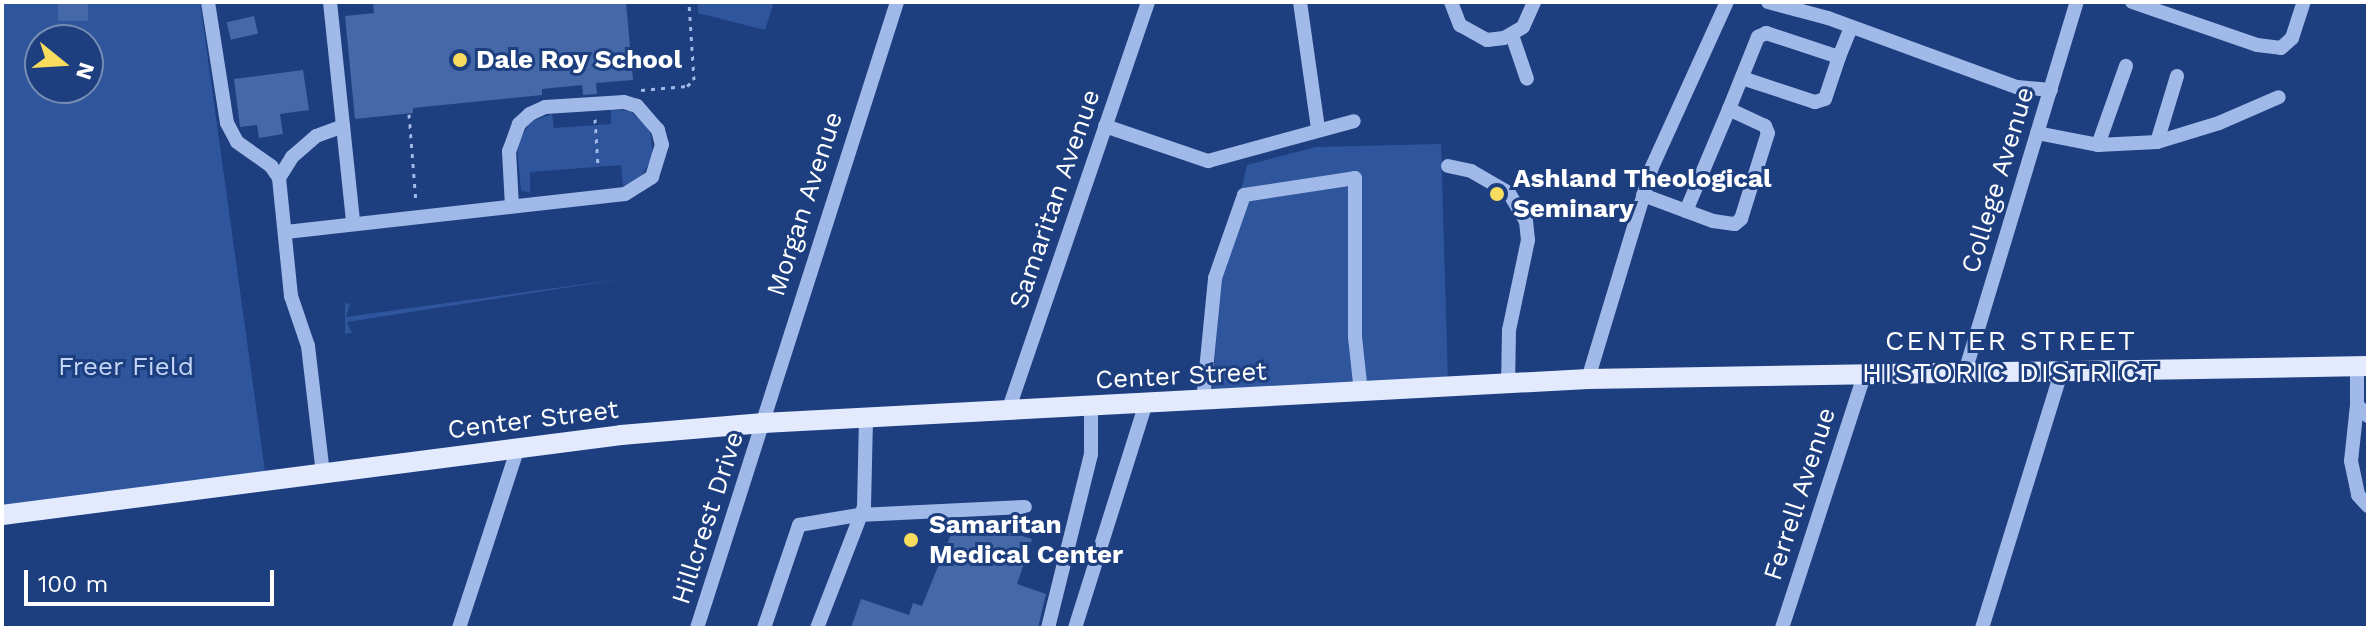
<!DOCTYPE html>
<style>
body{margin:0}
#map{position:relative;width:2370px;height:630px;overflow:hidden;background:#1d3e7f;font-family:"Work Sans",sans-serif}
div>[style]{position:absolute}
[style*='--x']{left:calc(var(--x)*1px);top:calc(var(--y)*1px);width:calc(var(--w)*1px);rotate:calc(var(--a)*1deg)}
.green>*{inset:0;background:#2f569d}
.building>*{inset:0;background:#4568a8;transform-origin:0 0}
.path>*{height:3px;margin-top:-1.5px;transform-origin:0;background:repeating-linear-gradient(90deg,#a0b9e8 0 4px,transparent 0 10px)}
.minor>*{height:14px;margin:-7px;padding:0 7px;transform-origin:7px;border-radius:7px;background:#a0b9e8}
.major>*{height:20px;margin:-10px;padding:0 10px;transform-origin:10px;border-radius:10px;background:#e3eafe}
.dots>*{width:22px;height:22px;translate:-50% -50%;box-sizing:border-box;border:4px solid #1d3e7f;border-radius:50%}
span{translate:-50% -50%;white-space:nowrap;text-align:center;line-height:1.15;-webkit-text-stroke:6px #1d3e7f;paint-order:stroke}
.poi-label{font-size:26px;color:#fff;font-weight:700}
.left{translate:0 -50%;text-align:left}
.street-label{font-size:26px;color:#fff}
.park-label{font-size:26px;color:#c4d6f6}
.neighbourhood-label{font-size:28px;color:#fff;letter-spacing:2px}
.frame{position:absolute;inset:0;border:4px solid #fff;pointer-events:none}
.north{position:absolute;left:24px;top:24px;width:80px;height:80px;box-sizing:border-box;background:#1d3e7f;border:2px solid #778bb2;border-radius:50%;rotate:108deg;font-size:22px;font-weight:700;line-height:32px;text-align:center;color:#fff}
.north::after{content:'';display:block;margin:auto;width:28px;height:36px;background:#f8dc5e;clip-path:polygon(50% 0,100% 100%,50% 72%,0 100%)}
.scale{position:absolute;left:24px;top:570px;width:250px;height:36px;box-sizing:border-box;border:4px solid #fff;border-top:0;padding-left:10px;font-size:24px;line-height:28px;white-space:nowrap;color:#fff;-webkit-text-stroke:6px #1d3e7f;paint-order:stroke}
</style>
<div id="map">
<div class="green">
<i style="clip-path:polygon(evenodd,2px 2px,200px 2px,265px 471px,2px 508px,2px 2px,40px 40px,88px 40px,88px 88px,40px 88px,40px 40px)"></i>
<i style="clip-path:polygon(698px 2px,774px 2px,765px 30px,698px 13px)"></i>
<i style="clip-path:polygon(611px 110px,630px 111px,650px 130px,653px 156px,641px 177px,623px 186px,621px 165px,530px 172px,530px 193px,521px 190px,517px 146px,530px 122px,552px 114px,554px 128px,611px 124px)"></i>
<i style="clip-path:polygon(1441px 144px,1448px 381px,1212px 396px,1221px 277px,1247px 165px,1316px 147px)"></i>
<i style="clip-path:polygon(628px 278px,347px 322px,352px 333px,345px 334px,345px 303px,350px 304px,346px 317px)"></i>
</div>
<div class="building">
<i style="left:58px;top:2px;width:30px;height:19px"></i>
<i style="clip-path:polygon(373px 2px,626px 2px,633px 80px,596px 83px,597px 94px,583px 95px,582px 85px,542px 89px,542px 95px,413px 108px,413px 113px,355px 119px,345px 16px,374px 13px)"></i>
<i style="left:254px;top:16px;width:18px;height:28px;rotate:77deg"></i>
<i style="clip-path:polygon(303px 70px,309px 110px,280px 114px,283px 134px,259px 138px,257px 125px,240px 127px,234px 79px)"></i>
<i style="clip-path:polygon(972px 520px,1032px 539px,1017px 584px,1046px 594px,1038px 628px,851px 628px,861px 599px,909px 615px,913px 603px,922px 606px,956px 522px)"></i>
</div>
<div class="path">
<i style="--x:641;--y:90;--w:46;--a:-5"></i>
<i style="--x:687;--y:86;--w:9;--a:-41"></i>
<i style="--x:694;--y:80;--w:78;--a:-93.7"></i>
<i style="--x:409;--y:114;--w:88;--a:85.5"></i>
<i style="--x:595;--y:119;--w:48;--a:86.4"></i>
</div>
<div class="minor">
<i style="--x:208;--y:2;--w:122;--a:81.1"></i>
<i style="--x:227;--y:123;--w:21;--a:62"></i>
<i style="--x:237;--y:142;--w:42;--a:35.2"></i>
<i style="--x:271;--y:166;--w:14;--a:56"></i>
<i style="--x:279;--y:178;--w:119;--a:84.2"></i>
<i style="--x:291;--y:296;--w:53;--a:71.2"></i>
<i style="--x:308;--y:346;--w:128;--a:83.3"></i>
<i style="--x:330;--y:2;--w:221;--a:84"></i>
<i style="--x:1300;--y:2;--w:127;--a:81.9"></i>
<i style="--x:1451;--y:2;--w:25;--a:69"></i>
<i style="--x:1460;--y:25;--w:31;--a:29"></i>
<i style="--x:1487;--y:40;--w:17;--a:-7"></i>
<i style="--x:1504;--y:38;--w:22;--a:-30"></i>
<i style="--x:1523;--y:27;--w:27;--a:-66"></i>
<i style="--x:1768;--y:2;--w:62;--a:14.9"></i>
<i style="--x:1828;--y:18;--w:201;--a:20.1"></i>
<i style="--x:2017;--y:87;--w:34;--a:5"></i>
<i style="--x:2132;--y:2;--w:132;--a:19"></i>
<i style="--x:2257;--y:45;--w:24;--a:7"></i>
<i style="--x:2281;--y:48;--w:15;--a:-42"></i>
<i style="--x:2292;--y:38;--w:38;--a:-72"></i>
<i style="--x:1512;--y:35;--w:46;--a:71.2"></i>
<i style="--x:1742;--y:78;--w:77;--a:18.2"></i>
<i style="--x:1815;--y:102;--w:10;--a:-17"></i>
<i style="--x:1825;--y:99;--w:44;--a:-71.6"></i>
<i style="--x:1105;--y:126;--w:109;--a:18.8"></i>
<i style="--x:1208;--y:161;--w:151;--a:-15.3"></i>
<i style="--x:2037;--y:133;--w:62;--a:11.1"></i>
<i style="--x:2098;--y:145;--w:59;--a:-2.9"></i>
<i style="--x:2157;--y:142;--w:65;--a:-17"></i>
<i style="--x:2219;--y:123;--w:65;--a:-23.4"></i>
<i style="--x:2157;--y:142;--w:69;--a:-73.1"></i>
<i style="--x:2098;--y:145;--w:84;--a:-70.5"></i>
<i style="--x:1448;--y:166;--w:24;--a:12"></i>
<i style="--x:1471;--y:171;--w:44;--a:30.1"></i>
<i style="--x:1509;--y:193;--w:33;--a:59"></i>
<i style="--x:1526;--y:221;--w:19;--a:84"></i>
<i style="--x:1528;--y:240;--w:92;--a:101.9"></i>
<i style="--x:1509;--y:330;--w:55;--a:91"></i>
<i style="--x:279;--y:178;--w:25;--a:-58"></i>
<i style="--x:292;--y:157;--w:32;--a:-41"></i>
<i style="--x:316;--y:136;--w:29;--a:-20"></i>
<i style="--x:1643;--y:195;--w:75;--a:20.4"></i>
<i style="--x:1713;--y:221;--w:22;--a:8"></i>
<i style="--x:1735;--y:224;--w:8;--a:-40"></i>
<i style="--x:1741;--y:219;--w:90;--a:-72.6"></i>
<i style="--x:1768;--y:133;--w:8;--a:-113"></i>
<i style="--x:1765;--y:126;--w:40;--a:-155"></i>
<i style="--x:1729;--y:109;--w:78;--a:-68.1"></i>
<i style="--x:1758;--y:37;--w:9;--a:-27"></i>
<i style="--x:1766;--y:33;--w:77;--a:18.2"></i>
<i style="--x:1839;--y:57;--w:32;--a:-68"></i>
<i style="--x:1686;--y:211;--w:111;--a:-67.1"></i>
<i style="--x:286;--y:232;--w:341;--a:-6.4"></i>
<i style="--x:625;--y:194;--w:32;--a:-32"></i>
<i style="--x:652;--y:177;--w:34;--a:-73"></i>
<i style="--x:662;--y:145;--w:16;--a:-105"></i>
<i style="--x:658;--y:130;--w:32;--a:-131"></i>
<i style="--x:637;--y:106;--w:14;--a:-163"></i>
<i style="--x:624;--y:102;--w:79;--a:176.4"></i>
<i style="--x:545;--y:107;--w:17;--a:155"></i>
<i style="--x:530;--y:114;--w:15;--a:138"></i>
<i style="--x:519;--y:124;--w:29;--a:110"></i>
<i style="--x:509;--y:151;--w:55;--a:86.9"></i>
<i style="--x:2357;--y:367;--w:38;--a:90"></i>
<i style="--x:2357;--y:405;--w:16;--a:45"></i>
<i style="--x:1965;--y:372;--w:387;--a:-73.2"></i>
<i style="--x:1588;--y:379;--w:221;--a:-73.2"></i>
<i style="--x:1652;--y:167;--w:181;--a:-65.6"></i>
<i style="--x:1203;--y:401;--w:124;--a:-84.4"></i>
<i style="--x:1215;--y:278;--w:88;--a:-70.7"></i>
<i style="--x:1244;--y:195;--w:112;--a:-8.7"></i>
<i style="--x:1355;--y:178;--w:159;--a:90"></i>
<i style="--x:1355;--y:337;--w:55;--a:83.8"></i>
<i style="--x:2357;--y:405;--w:56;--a:96.1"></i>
<i style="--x:2351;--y:461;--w:35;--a:78"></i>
<i style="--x:2358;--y:495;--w:15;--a:48"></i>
<i style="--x:1008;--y:411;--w:432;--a:-71.1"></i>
<i style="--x:459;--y:628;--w:189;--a:-71.9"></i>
<i style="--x:697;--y:628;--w:657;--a:-72.28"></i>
<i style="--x:764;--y:628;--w:109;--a:-71.2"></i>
<i style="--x:799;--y:525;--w:61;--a:-9.5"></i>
<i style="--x:859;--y:515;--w:166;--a:-2.8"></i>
<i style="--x:817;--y:628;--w:130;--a:-68.8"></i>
<i style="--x:864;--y:507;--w:89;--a:-88.7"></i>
<i style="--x:1048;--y:628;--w:179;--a:-76.1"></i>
<i style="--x:1091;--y:454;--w:47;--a:-90"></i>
<i style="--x:1075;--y:628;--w:236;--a:-72.5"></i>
<i style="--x:1782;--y:628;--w:265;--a:-72"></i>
<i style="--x:1982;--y:628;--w:267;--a:-72.8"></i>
</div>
<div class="major">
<i style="--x:2;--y:515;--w:624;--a:-7.36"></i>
<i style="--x:621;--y:435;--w:143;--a:-4.8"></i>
<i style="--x:763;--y:423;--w:826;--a:-3.05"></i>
<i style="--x:1588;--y:379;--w:780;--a:-0.95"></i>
</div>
<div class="dots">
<i style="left:460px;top:60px;background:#f8dc5e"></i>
<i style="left:1497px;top:194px;background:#f8dc5e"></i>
<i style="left:911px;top:540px;background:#f8dc5e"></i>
</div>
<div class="poi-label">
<span class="left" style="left:476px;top:60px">Dale Roy School</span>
<span class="left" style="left:1513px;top:194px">Ashland Theological<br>Seminary</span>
<span class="left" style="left:929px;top:540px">Samaritan<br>Medical Center</span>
</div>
<div class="street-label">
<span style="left:1998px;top:180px;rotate:-73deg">College Avenue</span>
<span style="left:1055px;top:199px;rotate:-71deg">Samaritan Avenue</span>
<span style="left:805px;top:204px;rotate:-72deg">Morgan Avenue</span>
<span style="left:1181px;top:376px;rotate:-3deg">Center Street</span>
<span style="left:533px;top:420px;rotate:-7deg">Center Street</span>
<span style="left:1800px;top:494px;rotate:-72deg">Ferrell Avenue</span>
<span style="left:708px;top:518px;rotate:-72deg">Hillcrest Drive</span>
</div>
<div class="park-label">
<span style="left:126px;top:367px">Freer Field</span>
</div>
<div class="neighbourhood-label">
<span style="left:2011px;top:357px">CENTER STREET<br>HISTORIC DISTRICT</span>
</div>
<div class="frame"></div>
<div class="north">N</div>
<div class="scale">100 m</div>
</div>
